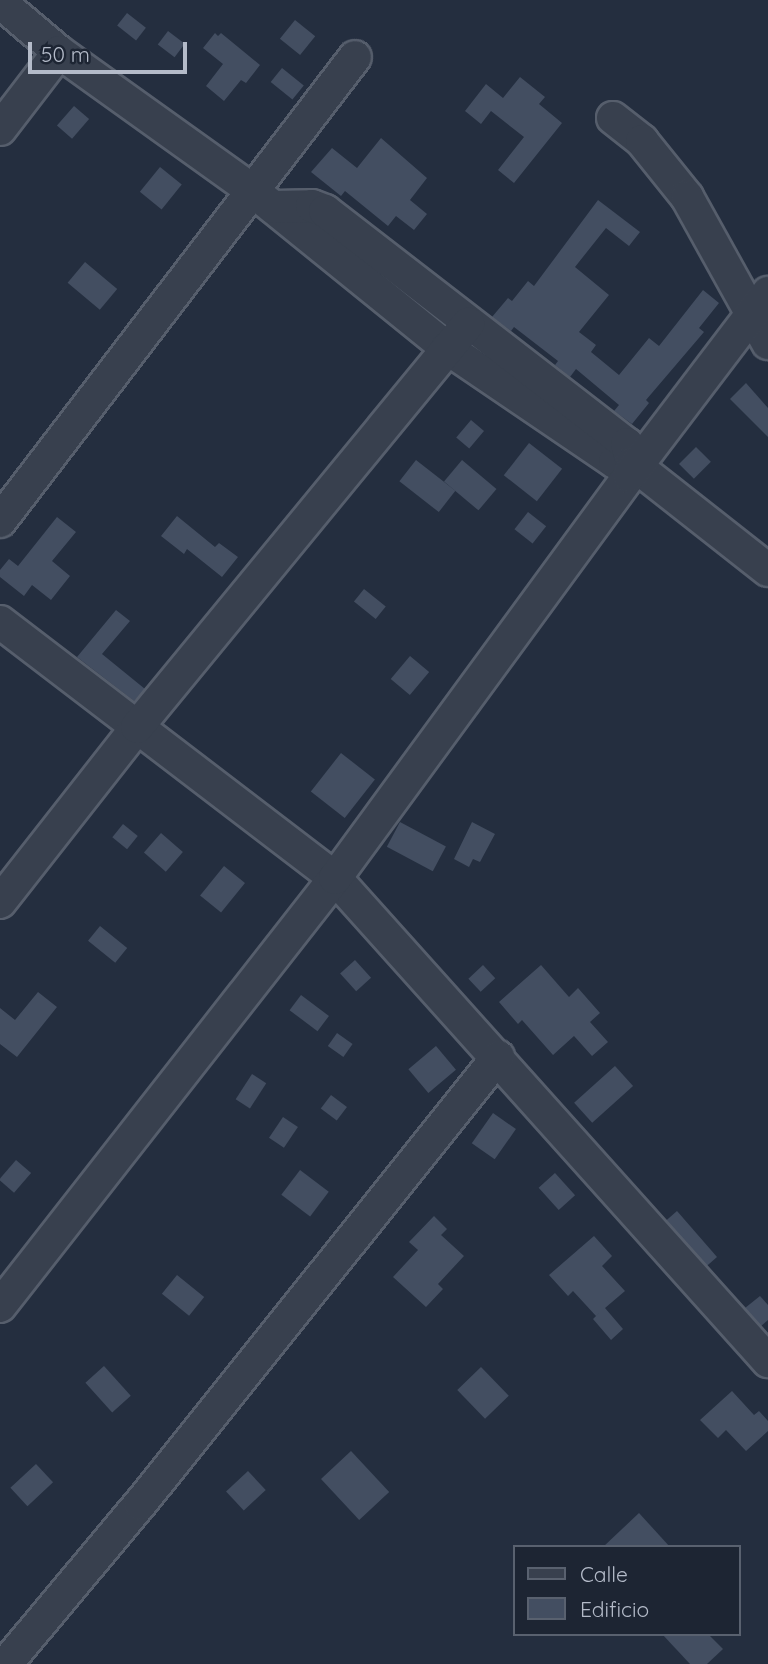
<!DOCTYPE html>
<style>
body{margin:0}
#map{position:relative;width:768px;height:1664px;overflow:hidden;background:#242e3f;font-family:Quicksand,sans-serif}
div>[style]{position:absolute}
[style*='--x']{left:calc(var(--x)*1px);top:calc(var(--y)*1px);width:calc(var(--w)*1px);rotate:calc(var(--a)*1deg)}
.building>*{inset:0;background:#434e61;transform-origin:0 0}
.roads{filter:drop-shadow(2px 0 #565e6c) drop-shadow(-2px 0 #565e6c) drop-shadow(0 2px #565e6c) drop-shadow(0 -2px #565e6c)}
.minor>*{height:32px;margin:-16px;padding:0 16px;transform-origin:16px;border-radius:16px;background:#38404e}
span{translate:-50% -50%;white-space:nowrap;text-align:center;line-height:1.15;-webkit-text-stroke:7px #1d2533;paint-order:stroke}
.legend{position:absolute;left:513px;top:1545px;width:228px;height:91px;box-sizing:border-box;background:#1d2533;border:2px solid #59616f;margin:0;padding:9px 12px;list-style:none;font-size:21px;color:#b4bbc9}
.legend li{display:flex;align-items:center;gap:14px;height:35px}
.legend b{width:35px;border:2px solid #59616f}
.scale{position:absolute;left:28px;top:42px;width:159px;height:32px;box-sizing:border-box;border:4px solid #b4bbc9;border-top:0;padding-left:9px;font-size:21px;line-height:24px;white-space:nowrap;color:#b4bbc9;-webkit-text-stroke:5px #1d2533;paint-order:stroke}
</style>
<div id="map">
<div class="building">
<i style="left:127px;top:13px;width:24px;height:16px;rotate:38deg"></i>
<i style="left:295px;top:20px;width:26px;height:24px;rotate:39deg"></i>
<i style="left:168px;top:31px;width:21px;height:17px;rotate:37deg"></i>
<i style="clip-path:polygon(215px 33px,218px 36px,221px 33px,260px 65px,246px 83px,241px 80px,224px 101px,206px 86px,223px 64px,203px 48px)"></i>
<i style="left:282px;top:68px;width:28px;height:18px;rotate:39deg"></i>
<i style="clip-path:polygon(520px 77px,545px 97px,539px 104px,562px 123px,514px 183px,498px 170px,524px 137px,491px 111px,481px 124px,465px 111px,486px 84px,503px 98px)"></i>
<i style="left:74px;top:106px;width:20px;height:26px;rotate:41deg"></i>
<i style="clip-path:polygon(381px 138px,427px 178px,410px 200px,427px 214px,414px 230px,396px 216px,388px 226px,345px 191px,341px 196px,311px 172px,332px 148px,357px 168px)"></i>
<i style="left:160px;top:167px;width:28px;height:32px;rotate:39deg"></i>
<i style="clip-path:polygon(598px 200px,640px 232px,629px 246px,606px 228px,575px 267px,609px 295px,579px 332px,596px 345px,591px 352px,619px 375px,649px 338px,659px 346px,703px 290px,719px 303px,699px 328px,704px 332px,646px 400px,649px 403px,632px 424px,614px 411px,619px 405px,576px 369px,570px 377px,555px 365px,558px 361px,514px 327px,511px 331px,492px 317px,508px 298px,512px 301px,528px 281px,534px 286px)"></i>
<i style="left:85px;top:262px;width:42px;height:27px;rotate:40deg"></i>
<i style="clip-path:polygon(746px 383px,768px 408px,768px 437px,730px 399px)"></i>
<i style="left:471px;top:420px;width:17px;height:23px;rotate:40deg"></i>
<i style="left:529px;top:443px;width:42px;height:41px;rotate:38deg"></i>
<i style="left:696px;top:447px;width:21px;height:24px;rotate:45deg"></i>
<i style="left:416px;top:460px;width:50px;height:27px;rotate:38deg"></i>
<i style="left:462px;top:460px;width:45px;height:28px;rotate:40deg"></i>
<i style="left:528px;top:512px;width:23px;height:22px;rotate:38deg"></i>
<i style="clip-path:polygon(177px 516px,215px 547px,219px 543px,238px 557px,222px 577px,187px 549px,184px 554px,161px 536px)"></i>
<i style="clip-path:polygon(57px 517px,76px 532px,52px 561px,70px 576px,51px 600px,32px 585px,24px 596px,0 577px,0 570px,9px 559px,18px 566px)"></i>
<i style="left:364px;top:589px;width:28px;height:16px;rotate:39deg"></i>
<i style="clip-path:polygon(116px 610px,130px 621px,102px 654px,145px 689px,134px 701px,77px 657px)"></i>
<i style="left:410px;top:656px;width:25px;height:30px;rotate:40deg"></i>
<i style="left:341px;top:753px;width:43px;height:49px;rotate:38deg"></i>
<i style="left:400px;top:822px;width:52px;height:28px;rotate:28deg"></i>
<i style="clip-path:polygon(472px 822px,495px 834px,480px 862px,473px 859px,469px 867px,454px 859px)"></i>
<i style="left:123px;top:824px;width:19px;height:17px;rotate:39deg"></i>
<i style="left:161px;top:833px;width:29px;height:26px;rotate:41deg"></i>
<i style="left:224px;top:866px;width:27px;height:38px;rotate:39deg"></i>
<i style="left:100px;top:926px;width:35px;height:19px;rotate:39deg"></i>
<i style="left:355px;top:960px;width:24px;height:20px;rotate:48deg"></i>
<i style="left:483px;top:965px;width:18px;height:20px;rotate:47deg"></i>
<i style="clip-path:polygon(541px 965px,569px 997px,578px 988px,600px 1013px,590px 1022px,608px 1042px,592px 1056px,574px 1036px,553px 1055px,522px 1020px,518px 1024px,499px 1002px)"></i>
<i style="clip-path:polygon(38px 992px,57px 1007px,17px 1057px,0 1044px,0 1008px,15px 1020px)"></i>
<i style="left:301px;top:995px;width:35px;height:19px;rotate:37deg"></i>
<i style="left:337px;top:1033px;width:19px;height:16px;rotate:35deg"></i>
<i style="left:436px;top:1046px;width:31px;height:36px;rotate:50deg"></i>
<i style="left:615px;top:1066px;width:27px;height:55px;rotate:48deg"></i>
<i style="left:252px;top:1074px;width:17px;height:30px;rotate:33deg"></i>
<i style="left:331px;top:1095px;width:20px;height:17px;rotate:37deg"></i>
<i style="left:493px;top:1113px;width:28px;height:37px;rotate:35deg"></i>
<i style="left:283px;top:1117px;width:18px;height:25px;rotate:34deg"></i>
<i style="left:16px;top:1160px;width:20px;height:26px;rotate:41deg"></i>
<i style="left:300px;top:1170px;width:36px;height:31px;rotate:37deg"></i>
<i style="left:555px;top:1173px;width:30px;height:22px;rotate:48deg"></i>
<i style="left:677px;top:1211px;width:61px;height:14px;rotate:49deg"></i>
<i style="clip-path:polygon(434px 1216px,447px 1229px,441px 1235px,464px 1256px,438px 1284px,443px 1289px,426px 1307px,393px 1277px,418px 1250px,409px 1242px)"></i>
<i style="clip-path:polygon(594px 1236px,612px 1256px,602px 1266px,625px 1291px,605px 1308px,623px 1329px,611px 1340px,593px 1319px,600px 1312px,596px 1316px,573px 1291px,568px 1296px,549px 1275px)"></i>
<i style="left:177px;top:1275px;width:35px;height:24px;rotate:39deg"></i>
<i style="clip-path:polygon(760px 1296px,768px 1305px,768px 1320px,761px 1326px,745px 1308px)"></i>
<i style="left:104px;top:1366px;width:40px;height:25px;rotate:48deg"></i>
<i style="left:481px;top:1367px;width:40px;height:33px;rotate:46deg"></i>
<i style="clip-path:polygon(732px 1391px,754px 1415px,759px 1411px,768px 1421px,768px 1431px,746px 1451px,726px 1430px,718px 1438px,700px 1420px)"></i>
<i style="left:351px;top:1451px;width:56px;height:41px;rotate:47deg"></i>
<i style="left:36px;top:1464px;width:25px;height:35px;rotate:47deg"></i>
<i style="left:248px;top:1471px;width:26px;height:30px;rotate:47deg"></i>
<i style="clip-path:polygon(639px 1513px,670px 1547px,603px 1547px)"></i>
<i style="clip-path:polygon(662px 1634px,708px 1634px,723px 1649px,707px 1664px,690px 1664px)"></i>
</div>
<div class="roads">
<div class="minor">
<i style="--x:0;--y:2;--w:77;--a:40.3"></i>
<i style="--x:59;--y:52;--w:239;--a:35.6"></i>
<i style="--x:253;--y:191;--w:250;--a:39"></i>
<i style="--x:447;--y:348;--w:203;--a:34.2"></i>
<i style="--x:615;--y:462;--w:17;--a:3"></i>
<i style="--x:613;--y:118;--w:37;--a:38"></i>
<i style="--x:642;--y:141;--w:72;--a:51.2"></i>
<i style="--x:687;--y:197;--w:167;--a:61"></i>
<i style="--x:0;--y:129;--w:97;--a:-52.5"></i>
<i style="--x:273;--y:207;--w:39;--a:-1"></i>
<i style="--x:312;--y:206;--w:14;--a:21"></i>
<i style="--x:325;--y:211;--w:381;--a:37.7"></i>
<i style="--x:627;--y:444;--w:20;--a:75"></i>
<i style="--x:632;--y:463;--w:173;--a:38.2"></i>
<i style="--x:0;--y:521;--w:584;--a:-52.58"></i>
<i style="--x:0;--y:622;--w:422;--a:37.4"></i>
<i style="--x:335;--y:878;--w:649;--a:48.12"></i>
<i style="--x:0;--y:902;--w:222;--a:-51.9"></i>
<i style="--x:137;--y:727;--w:522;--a:-50.6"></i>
<i style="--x:0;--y:1306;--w:544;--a:-51.95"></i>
<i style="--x:335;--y:878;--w:498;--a:-53.8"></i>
<i style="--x:629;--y:476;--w:230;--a:-52.8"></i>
<i style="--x:6;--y:1664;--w:209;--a:-50.1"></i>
<i style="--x:140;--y:1504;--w:573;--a:-51.31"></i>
</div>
</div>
<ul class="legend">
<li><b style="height:9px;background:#38404e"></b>Calle</li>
<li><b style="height:19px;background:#434e61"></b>Edificio</li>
</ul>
<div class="scale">50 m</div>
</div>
